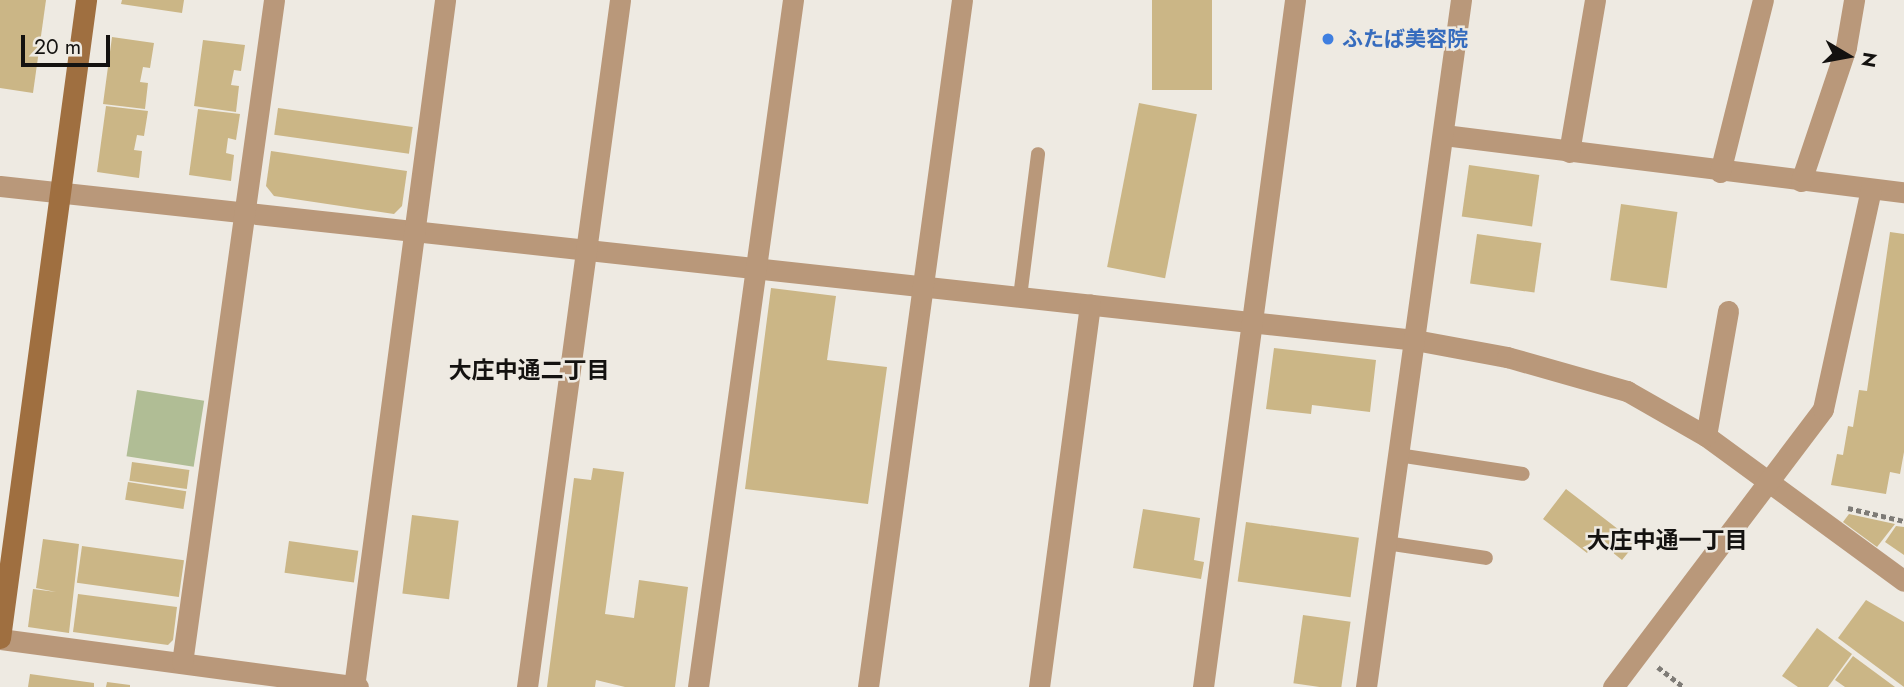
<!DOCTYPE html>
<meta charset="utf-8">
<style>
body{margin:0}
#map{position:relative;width:1904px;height:687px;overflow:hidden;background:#eeeae2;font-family:Jost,"Noto Sans JP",sans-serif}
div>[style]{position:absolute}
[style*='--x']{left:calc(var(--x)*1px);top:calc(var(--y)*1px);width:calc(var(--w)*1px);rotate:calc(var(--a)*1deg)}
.green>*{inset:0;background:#b0bd95;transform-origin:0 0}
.building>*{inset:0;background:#cbb686;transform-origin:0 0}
.path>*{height:4.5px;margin-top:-2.25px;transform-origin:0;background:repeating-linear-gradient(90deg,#7e7b76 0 5px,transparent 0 8.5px)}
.lane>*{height:14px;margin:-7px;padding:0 7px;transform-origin:7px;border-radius:7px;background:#b9987a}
.street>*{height:21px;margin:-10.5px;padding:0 10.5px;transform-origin:10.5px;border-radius:10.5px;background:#b9987a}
.secondary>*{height:21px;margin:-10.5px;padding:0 10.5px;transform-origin:10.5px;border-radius:10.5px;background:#9f6f40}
.dots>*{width:19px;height:19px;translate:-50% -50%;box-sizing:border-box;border:4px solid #eeeae2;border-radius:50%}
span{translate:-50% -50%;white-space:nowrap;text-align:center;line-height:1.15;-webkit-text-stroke:5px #eeeae2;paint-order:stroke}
.shop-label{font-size:21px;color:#366cbe;font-weight:700}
.left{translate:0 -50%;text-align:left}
.neighbourhood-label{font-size:23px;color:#141210;font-weight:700}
.north{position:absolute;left:1813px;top:21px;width:70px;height:70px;-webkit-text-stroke:5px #eeeae2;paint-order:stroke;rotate:100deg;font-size:19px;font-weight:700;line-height:28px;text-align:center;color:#141210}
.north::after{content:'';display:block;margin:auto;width:24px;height:32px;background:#141210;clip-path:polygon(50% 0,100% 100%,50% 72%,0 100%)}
.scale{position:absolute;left:21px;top:35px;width:89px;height:32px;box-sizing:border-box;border:4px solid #141210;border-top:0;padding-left:9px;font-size:21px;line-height:24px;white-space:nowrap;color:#141210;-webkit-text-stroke:5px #eeeae2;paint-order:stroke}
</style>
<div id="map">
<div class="green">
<i style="left:137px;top:390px;width:68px;height:67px;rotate:9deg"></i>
</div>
<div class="building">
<i style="clip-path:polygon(0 0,46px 0,33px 93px,0 88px)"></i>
<i style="clip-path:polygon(122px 0,184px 0,182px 13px,121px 4px)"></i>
<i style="left:1152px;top:0;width:60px;height:90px"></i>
<i style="clip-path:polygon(112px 37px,154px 43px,150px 68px,143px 67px,140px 82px,148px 83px,145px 109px,103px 104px)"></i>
<i style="clip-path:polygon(203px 40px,245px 45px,241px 71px,234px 70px,231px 85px,239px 86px,236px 112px,194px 106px)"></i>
<i style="left:1139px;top:103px;width:59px;height:167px;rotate:11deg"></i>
<i style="clip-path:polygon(106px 106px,148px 111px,144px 136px,137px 135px,134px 150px,142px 151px,139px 178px,97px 172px)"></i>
<i style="left:278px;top:108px;width:136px;height:27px;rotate:8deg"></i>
<i style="clip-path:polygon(198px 109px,240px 114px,236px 140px,228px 138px,226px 153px,234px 155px,231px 181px,189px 175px)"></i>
<i style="clip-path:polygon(271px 151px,407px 171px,402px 206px,394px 214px,274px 196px,266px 186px)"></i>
<i style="left:1469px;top:165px;width:71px;height:52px;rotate:8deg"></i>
<i style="left:1621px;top:204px;width:57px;height:77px;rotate:8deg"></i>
<i style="clip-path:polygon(1890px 232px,1904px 234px,1904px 452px,1900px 474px,1890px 472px,1886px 494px,1831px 485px,1837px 454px,1843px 455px,1848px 426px,1853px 427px,1859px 390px,1867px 391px)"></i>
<i style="left:1477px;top:234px;width:65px;height:50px;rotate:8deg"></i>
<i style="clip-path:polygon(771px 288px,836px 296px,827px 360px,887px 367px,868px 504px,745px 489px)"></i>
<i style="clip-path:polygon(1274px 348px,1376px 360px,1370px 412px,1312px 405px,1311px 414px,1266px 409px)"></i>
<i style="left:132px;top:462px;width:58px;height:19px;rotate:8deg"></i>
<i style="clip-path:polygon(593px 468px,624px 472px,605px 614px,634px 618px,639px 580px,688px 587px,675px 687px,625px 687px,596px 680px,595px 687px,547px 687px,574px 478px,591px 480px)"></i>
<i style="left:128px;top:482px;width:59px;height:18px;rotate:9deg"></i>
<i style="clip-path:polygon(1566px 489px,1636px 543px,1622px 560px,1597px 540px,1587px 553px,1543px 519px)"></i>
<i style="clip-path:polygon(1143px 509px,1200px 518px,1194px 560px,1204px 562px,1201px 579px,1133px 568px)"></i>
<i style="clip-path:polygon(1849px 514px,1895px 524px,1877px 547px,1843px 522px)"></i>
<i style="left:412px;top:515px;width:47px;height:79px;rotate:7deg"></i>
<i style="left:1246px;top:522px;width:114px;height:60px;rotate:8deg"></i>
<i style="clip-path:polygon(1896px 526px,1904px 527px,1904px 555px,1885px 542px)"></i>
<i style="clip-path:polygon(43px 539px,79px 544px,69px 633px,28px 627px,33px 589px,56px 592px,36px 588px)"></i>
<i style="left:289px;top:541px;width:70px;height:32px;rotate:8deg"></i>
<i style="left:82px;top:546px;width:103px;height:37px;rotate:8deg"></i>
<i style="clip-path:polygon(78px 594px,177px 607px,173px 640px,168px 645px,73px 632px)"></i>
<i style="clip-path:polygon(1866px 600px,1904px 622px,1904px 687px,1838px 638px)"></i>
<i style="left:1303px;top:615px;width:48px;height:69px;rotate:8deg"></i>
<i style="clip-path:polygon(1817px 628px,1852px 654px,1828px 687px,1798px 687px,1782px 676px)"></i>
<i style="clip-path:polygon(1853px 656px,1895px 687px,1845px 687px,1835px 680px)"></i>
<i style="clip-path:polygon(30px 674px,94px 683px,94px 687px,28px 687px)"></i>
<i style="clip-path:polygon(107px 682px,130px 685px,130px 687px,106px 687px)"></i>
</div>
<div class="path">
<i style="--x:1848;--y:508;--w:57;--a:13.1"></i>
<i style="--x:1658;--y:667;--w:33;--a:38"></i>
</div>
<div class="lane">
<i style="--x:1020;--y:297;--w:144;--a:-82.8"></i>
<i style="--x:1398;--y:455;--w:126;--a:8.6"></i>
<i style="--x:1386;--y:543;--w:101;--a:8.5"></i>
</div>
<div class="street">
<i style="--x:1444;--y:135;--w:464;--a:7.1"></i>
<i style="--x:1569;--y:152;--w:154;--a:-80.3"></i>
<i style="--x:1720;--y:172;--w:177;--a:-76"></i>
<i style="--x:1801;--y:181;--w:141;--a:-71.4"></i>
<i style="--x:1846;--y:47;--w:48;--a:-80.3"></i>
<i style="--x:0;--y:186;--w:1423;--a:6.21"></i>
<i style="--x:1415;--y:340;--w:94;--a:10.5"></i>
<i style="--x:1507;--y:357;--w:125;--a:15.8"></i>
<i style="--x:1627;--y:391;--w:91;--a:29.7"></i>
<i style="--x:1706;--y:436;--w:245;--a:36.2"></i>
<i style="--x:1706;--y:436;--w:127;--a:-80"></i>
<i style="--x:0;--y:639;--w:361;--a:7.6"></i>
<i style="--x:182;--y:663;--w:669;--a:-82.1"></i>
<i style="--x:354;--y:687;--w:693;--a:-82.45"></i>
<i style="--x:527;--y:687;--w:693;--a:-82.29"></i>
<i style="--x:698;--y:687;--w:694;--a:-82.13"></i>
<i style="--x:868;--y:687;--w:693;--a:-82.21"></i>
<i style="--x:1039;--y:687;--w:386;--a:-82.4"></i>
<i style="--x:1203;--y:687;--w:693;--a:-82.37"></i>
<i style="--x:1366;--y:687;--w:694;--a:-82.13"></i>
<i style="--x:1613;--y:687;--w:348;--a:-52.9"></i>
<i style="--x:1823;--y:409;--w:225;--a:-77.7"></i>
</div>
<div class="secondary">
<i style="--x:0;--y:638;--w:644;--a:-82.32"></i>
</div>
<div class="dots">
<i style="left:1328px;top:39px;background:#3f7fe0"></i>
</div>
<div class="shop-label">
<span class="left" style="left:1342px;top:39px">ふたば美容院</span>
</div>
<div class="neighbourhood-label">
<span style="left:529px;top:370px">大庄中通二丁目</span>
<span style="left:1667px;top:540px">大庄中通一丁目</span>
</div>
<div class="north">N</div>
<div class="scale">20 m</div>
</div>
